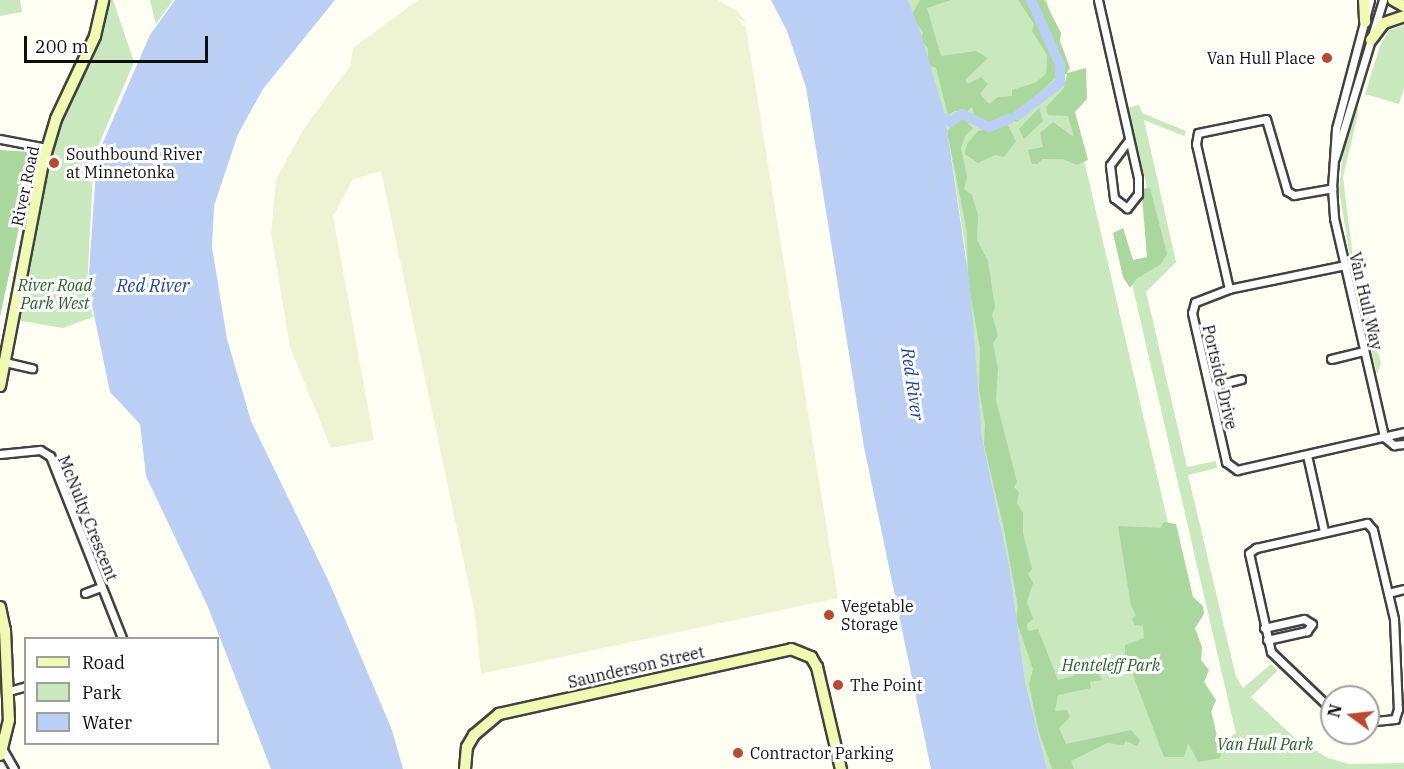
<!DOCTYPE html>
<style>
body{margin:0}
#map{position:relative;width:1404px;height:769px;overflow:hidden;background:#fefef3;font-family:"IBM Plex Serif",serif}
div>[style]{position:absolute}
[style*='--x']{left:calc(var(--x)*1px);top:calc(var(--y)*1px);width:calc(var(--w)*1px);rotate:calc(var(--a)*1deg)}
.farmland>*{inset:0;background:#eef3d4}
.green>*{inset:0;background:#c9e8bd}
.forest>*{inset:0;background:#a9d79e}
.water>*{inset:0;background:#bacff3}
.river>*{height:10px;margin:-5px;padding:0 5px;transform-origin:5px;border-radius:5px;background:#bacff3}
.roads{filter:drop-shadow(2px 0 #424242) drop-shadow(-2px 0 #424242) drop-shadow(0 2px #424242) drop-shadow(0 -2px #424242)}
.street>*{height:7px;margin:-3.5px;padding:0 3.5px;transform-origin:3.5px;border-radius:3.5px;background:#fff}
.secondary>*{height:10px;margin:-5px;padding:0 5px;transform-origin:5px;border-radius:5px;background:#f0fab2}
.dots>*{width:16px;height:16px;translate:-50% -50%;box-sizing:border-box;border:3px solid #fff;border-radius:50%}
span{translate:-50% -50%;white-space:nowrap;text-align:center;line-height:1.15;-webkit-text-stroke:6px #fff;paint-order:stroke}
.poi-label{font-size:16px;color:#0f0f0f}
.right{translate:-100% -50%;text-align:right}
.left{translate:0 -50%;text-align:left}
.street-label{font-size:16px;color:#0f0f0f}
.park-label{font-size:16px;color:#236426;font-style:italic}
.water-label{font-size:18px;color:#1f459b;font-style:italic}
.legend{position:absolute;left:24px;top:637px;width:195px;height:108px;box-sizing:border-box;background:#fff;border:2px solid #9f9f9f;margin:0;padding:8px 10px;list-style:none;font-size:18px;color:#0f0f0f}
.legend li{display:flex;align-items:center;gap:12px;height:30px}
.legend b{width:30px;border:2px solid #9f9f9f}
.north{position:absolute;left:1320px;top:685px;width:60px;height:60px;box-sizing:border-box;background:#fff;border:2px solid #9f9f9f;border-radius:50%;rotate:285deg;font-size:16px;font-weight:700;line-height:24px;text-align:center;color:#0f0f0f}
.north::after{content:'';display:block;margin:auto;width:21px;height:27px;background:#b84b2f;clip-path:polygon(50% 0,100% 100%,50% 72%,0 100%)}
.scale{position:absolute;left:24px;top:36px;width:184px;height:27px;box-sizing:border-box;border:3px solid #0f0f0f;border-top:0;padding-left:8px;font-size:18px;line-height:21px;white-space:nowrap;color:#0f0f0f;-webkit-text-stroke:4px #fff;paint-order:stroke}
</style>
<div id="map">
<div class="farmland">
<i style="clip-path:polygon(418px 0,718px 0,737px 11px,748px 24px,734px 15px,746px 28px,838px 598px,481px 674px,475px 614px,381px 171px,353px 179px,333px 216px,374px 440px,331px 448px,290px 347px,271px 233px,276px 179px,305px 127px,350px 66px,353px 48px)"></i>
</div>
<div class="green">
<i style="clip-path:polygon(0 0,20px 0,22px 12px,0 16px)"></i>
<i style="clip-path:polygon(107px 0,113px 0,134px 62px,94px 156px,87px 288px,93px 317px,63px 328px,16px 320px,46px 164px,57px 123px)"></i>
<i style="clip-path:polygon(150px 0,173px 0,156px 24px)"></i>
<i style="clip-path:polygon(908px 0,1047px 0,1218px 739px,1236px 734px,1128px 267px,1164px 258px,1128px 108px,1139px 105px,1142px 113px,1186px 131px,1184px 136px,1144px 120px,1176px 262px,1146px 292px,1187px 467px,1216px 461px,1217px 468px,1188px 475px,1236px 677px,1243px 688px,1271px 664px,1277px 671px,1251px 697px,1296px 739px,1328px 758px,1349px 764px,1404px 763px,1404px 769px,1047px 769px,1025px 680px,1010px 570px,982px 437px,966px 254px,945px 115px)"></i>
<i style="clip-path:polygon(1404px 25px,1404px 88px,1399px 104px,1365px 94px,1380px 46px,1389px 30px)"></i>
<i style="clip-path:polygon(1357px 103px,1358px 114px,1343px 177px,1353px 259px,1350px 256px,1339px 190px,1344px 144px)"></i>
<i style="clip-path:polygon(1357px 269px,1381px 363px,1377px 374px,1354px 276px)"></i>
</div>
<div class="forest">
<i style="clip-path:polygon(920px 0,951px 0,927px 8px,941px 56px,976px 51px,988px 58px,965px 80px,968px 84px,981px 77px,988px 84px,980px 94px,989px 104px,998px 97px,1012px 96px,1012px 90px,1035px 83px,1046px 74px,1047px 55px,1032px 31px,1034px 24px,1018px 0,1044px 0,1061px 33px,1060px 41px,1070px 68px,1067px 73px,1086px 68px,1087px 99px,1075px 112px,1088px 160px,1077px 165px,1063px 159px,1042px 159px,1038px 164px,1032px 164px,1028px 150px,1043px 147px,1040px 133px,1053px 122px,1074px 137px,1068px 116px,1048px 115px,1046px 107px,1064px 88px,1067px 74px,1055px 78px,1025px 107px,1018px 122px,1003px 119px,989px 124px,975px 119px,972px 107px,966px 112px,955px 111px,948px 115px,936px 68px,928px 65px,928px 48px,920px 40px,923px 32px,911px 16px)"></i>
<i style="clip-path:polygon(1039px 108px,1043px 121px,1024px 139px,1019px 129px)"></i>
<i style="clip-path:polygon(962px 117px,973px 128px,965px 136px,961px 148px,967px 177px,964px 189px,972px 195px,978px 215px,977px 240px,988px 261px,995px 307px,992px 315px,998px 336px,993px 343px,998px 368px,996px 400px,1017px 482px,1014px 487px,1019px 492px,1017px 503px,1023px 513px,1023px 533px,1032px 569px,1028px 574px,1033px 583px,1027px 602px,1033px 619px,1027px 624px,1028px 631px,1038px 629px,1058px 680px,1074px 676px,1076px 671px,1098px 671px,1102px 680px,1090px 682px,1091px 688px,1058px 695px,1055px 711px,1067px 710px,1070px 717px,1059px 728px,1066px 744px,1131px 730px,1140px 740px,1137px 746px,1126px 741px,1123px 745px,1107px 743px,1071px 761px,1074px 769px,1052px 769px,1038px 729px,1029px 684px,1033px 669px,1016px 620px,1018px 607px,1004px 529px,984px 445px,985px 424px,979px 389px,980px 348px,968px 281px,967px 232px,947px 131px)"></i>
<i style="clip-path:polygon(1007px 124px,1016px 141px,1004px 157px,995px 155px,978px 163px,965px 154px,967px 144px,978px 131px)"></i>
<i style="clip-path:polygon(0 150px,31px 152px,33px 161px,0 317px)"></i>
<i style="clip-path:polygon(1150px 188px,1167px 254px,1161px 264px,1136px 279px,1130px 288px,1123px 277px,1113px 233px,1123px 228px,1133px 260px,1147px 257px,1142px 196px,1133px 196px,1136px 189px)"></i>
<i style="clip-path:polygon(1164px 522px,1176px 524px,1193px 597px,1203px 606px,1204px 614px,1195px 628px,1202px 647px,1201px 660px,1209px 670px,1204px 682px,1216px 700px,1211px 712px,1216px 735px,1224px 745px,1220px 758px,1198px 762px,1188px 743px,1184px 757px,1164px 757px,1125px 654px,1125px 645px,1144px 638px,1143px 626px,1135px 625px,1132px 619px,1136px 615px,1131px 606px,1118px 526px,1160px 528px)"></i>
</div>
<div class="water">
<i style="clip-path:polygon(175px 0,335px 0,263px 89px,238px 134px,214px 206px,212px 247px,227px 339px,251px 421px,330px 584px,392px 730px,403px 769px,271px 769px,208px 607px,146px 476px,140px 424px,110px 392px,88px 286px,97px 156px,150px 35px)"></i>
<i style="clip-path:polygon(771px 0,908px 0,920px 31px,945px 115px,970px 287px,982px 437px,1010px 570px,1025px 680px,1047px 769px,931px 769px,864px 447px,806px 87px,787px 31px)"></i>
</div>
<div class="river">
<i style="--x:1018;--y:115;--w:53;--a:-37.3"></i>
<i style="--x:1060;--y:83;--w:18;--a:-90"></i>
<i style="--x:1060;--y:65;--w:71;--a:-114"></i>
<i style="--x:945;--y:118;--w:7;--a:34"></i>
<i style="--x:951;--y:122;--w:14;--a:-36"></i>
<i style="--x:962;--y:114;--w:30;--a:26"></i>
<i style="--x:989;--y:127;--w:22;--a:-22"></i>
</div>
<div class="roads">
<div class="street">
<i style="--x:1098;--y:0;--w:182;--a:77.3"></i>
<i style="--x:1138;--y:178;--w:16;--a:90"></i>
<i style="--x:1138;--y:194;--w:18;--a:128"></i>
<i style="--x:1127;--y:208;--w:16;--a:-142"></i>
<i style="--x:1114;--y:198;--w:33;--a:-97"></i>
<i style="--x:1110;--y:165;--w:31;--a:-53"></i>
<i style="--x:1370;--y:0;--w:133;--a:104.8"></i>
<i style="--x:1336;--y:129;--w:59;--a:93.9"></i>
<i style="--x:1332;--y:188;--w:30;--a:86"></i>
<i style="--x:1334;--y:218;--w:225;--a:77.1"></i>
<i style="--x:0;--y:139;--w:48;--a:10.8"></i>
<i style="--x:1335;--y:158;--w:165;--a:-73.1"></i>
<i style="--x:1360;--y:262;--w:134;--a:168.4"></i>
<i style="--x:1229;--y:289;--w:36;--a:159"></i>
<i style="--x:1195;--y:302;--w:11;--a:105"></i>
<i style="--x:1192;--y:313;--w:153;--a:77.1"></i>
<i style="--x:1226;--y:462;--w:14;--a:36"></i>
<i style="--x:1237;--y:470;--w:171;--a:-12.8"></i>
<i style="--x:1229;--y:289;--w:149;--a:-102.8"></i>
<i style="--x:1196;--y:144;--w:11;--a:-80"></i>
<i style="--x:1198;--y:133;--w:69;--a:-11.6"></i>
<i style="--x:1266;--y:119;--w:75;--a:73.7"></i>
<i style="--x:1287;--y:191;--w:8;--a:30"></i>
<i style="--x:1294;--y:195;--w:39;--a:-10"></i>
<i style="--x:1331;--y:359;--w:34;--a:-14"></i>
<i style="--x:5;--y:362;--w:28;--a:13"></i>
<i style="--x:1209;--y:387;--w:33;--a:-14"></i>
<i style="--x:1384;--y:437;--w:13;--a:39"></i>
<i style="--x:1394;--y:445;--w:10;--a:-6"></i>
<i style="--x:0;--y:454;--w:40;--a:-5.7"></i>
<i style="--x:40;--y:450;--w:12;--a:31"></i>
<i style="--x:50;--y:456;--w:196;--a:68.4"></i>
<i style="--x:1307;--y:455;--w:78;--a:77.4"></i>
<i style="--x:85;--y:593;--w:17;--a:-21"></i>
<i style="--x:1388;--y:593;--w:16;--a:-14"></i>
<i style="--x:1264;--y:628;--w:41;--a:-12.7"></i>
<i style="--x:1304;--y:619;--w:9;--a:32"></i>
<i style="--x:1312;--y:624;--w:9;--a:126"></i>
<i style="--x:1307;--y:631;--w:41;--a:167.3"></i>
<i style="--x:9;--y:691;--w:18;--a:-16"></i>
<i style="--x:1332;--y:710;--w:84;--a:-136.4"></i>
<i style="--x:1271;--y:652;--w:101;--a:-102.5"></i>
<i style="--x:1249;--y:553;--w:9;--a:-36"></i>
<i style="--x:1256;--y:548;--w:114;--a:-12.7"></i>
<i style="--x:1367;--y:523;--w:9;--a:49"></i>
<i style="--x:1373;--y:530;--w:91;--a:76.7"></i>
<i style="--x:1394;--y:619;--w:90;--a:87.5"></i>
<i style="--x:1398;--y:709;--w:10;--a:107"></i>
<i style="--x:1395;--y:719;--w:27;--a:174"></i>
<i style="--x:3;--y:750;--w:22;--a:60"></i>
</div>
<div class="secondary">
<i style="--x:1364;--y:0;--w:22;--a:87"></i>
<i style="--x:1393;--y:0;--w:13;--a:29"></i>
<i style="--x:1371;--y:40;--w:21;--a:-53"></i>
<i style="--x:1384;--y:23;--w:21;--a:-19"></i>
<i style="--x:0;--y:386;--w:227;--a:-79.1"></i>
<i style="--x:43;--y:163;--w:46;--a:-73.5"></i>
<i style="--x:56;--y:119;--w:92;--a:-64.8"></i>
<i style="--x:95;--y:36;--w:37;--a:-77"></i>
<i style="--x:0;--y:607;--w:24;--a:78"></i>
<i style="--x:5;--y:630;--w:90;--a:87.5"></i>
<i style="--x:9;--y:720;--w:36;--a:104"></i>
<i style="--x:465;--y:769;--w:22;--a:-85"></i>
<i style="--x:467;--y:747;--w:14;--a:-60"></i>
<i style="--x:474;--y:735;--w:33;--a:-40"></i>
<i style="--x:499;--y:714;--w:299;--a:-12.5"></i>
<i style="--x:791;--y:649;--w:22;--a:22"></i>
<i style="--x:811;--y:657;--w:12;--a:59"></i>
<i style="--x:817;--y:667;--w:105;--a:76.8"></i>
</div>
</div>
<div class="dots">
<i style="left:1327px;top:58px;background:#b84b2f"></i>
<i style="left:54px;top:163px;background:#b84b2f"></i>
<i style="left:829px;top:615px;background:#b84b2f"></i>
<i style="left:838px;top:685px;background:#b84b2f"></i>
<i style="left:738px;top:753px;background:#b84b2f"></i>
</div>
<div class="poi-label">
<span class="right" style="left:1315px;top:58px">Van Hull Place</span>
<span class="left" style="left:66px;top:163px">Southbound River<br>at Minnetonka</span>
<span class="left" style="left:841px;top:615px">Vegetable<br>Storage</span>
<span class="left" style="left:850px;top:685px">The Point</span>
<span class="left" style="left:750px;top:753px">Contractor Parking</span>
</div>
<div class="street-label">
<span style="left:25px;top:186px;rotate:-78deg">River Road</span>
<span style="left:1366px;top:301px;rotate:77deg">Van Hull Way</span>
<span style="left:1220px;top:377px;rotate:77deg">Portside Drive</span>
<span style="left:88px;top:518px;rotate:68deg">McNulty Crescent</span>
<span style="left:636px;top:667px;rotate:-13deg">Saunderson Street</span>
</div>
<div class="park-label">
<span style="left:55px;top:294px">River Road<br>Park West</span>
<span style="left:1111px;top:665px">Henteleff Park</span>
<span style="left:1265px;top:744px">Van Hull Park</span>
</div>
<div class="water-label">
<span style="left:153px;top:286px">Red River</span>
<span style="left:912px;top:384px;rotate:82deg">Red River</span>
</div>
<ul class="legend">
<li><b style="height:8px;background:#f0fab2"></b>Road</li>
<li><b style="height:16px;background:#c9e8bd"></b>Park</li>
<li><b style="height:16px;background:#bacff3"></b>Water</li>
</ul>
<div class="north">N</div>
<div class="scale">200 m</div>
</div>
